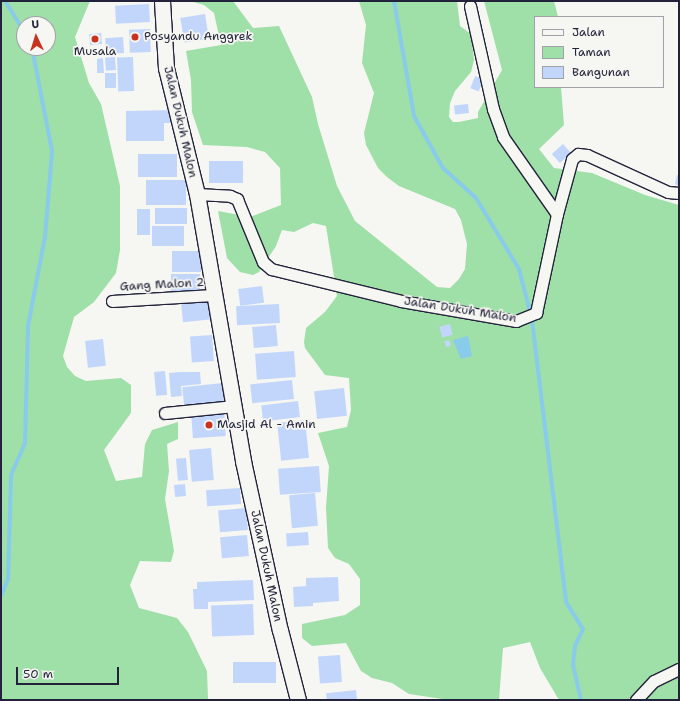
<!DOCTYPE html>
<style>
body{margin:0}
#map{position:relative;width:680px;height:701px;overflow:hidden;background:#f6f6f2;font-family:"Shantell Sans",sans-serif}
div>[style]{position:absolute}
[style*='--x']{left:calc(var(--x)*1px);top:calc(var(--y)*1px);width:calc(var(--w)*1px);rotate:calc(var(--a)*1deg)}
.green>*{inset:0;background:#9fdfa8}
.water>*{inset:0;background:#89cbea}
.stream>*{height:4px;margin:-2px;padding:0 2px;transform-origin:2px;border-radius:2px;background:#89cbea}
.building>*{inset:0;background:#c2d6fb;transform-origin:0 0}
.roads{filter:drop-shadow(1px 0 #22223b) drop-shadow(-1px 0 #22223b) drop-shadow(0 1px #22223b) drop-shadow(0 -1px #22223b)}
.street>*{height:11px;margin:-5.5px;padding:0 5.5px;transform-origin:5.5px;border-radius:5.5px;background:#f6f6f2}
.secondary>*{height:15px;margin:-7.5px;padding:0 7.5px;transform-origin:7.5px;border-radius:7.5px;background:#f6f6f2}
.dots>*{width:11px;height:11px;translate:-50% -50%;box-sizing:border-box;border:2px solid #f6f6f2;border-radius:50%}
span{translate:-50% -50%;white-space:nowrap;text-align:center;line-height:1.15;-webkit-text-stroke:3.5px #f6f6f2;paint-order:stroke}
.poi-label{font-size:12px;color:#22223b}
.left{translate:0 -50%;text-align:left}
.street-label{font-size:12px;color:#22223b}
.frame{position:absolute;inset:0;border:2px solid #22223b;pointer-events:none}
.legend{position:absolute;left:534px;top:16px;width:130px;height:72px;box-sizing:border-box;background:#f6f6f2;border:1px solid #a1a1a9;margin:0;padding:5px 7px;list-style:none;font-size:12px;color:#22223b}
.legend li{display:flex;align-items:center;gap:8px;height:20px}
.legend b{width:20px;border:1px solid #a1a1a9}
.north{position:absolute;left:16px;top:16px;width:40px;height:40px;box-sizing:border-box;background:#f6f6f2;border:1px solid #a1a1a9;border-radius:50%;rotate:356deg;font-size:11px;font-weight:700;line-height:16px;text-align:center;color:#22223b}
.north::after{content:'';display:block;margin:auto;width:14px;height:18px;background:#c8321e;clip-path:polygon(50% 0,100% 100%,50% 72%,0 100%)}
.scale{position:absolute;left:16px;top:667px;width:103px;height:18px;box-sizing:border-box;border:2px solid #22223b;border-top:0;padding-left:5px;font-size:12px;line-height:14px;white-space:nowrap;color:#22223b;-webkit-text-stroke:3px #f6f6f2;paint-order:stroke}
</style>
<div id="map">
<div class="green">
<i style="clip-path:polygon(evenodd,1px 1px,90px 1px,75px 37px,89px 83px,101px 104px,120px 186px,120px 250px,116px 273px,94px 302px,74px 317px,63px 356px,67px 367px,75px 376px,86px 381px,121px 378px,131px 385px,131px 413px,104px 450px,116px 481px,142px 477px,145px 444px,152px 430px,178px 422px,178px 439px,167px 444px,169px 471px,165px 499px,174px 551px,171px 562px,140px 561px,130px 585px,139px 608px,177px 618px,188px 632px,207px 671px,208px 700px,1px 700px,1px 1px,24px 24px,48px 24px,48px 48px,24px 48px,24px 24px)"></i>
<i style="clip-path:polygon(190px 1px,233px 1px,253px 28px,279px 26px,312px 97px,318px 124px,337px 186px,355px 221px,437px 287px,450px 288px,459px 279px,465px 269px,467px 244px,461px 220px,455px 209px,399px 186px,387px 177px,378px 168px,366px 145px,364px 133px,374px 93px,362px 63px,366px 25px,359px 1px,457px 1px,460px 26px,471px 34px,474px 60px,471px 72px,455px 91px,450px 103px,449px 117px,453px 122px,459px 122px,478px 118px,478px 112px,502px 70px,484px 1px,554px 1px,558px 17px,535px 17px,535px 87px,561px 87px,564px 125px,539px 149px,554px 168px,592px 173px,645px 195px,679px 205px,679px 700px,559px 700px,540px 668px,530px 642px,503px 648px,499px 700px,449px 700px,409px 694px,392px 683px,372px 678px,361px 671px,346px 643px,312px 646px,302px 638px,302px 624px,345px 615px,360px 605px,360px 579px,349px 564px,335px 558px,328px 548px,326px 508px,329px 466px,318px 433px,347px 427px,351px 410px,349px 378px,325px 375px,305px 348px,304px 342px,306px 328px,325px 312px,337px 296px,326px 226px,313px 223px,294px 232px,282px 230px,276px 246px,259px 272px,253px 275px,240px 272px,227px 258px,218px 211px,250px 217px,281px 205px,280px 168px,265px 152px,247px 147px,203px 145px,192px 112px,191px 80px,186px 51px,221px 45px,214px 13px,204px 5px)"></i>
</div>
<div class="water">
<i style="clip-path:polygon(468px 336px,472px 356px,461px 359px,453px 340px)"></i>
</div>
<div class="stream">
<i style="--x:5;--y:1;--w:36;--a:58"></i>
<i style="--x:394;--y:1;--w:117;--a:80.1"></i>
<i style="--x:414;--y:116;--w:60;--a:60.9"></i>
<i style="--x:443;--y:168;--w:45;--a:42.3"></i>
<i style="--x:476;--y:198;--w:83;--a:58.8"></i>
<i style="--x:519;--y:269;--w:53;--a:75.7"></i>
<i style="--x:532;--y:320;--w:284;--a:83.1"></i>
<i style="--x:566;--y:602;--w:32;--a:58"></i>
<i style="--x:583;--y:629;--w:19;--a:115"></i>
<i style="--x:575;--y:646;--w:19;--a:96"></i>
<i style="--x:573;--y:665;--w:36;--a:77"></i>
<i style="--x:1;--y:596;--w:18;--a:-68"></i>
<i style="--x:8;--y:579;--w:104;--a:-88.3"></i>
<i style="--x:11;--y:475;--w:35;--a:-66"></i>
<i style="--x:25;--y:443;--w:117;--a:-88.5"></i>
<i style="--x:28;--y:326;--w:91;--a:-79.2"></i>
<i style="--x:45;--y:237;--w:86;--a:-85.3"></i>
<i style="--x:52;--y:151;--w:105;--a:-101"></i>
</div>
<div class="building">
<i style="left:149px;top:4px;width:18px;height:34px;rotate:87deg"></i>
<i style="left:205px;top:14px;width:25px;height:25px;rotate:81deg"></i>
<i style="left:150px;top:29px;width:23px;height:21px;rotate:88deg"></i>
<i style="left:101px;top:33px;width:11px;height:12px;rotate:85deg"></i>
<i style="left:123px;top:37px;width:16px;height:18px;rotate:86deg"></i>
<i style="left:115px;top:57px;width:13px;height:10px;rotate:86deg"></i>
<i style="left:133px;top:57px;width:34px;height:16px;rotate:88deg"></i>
<i style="clip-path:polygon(103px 58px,104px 73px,97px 73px,97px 59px)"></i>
<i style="left:105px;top:73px;width:11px;height:15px"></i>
<i style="left:475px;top:76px;width:9px;height:13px;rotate:21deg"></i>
<i style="left:468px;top:104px;width:9px;height:14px;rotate:84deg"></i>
<i style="clip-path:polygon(176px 110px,176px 123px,164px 123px,164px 141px,126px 141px,126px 111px)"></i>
<i style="left:563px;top:144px;width:12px;height:15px;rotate:48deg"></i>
<i style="left:138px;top:154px;width:39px;height:23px"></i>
<i style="left:209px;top:161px;width:34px;height:22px"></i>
<i style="clip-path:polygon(677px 175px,679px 175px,679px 186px,675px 184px)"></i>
<i style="left:186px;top:180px;width:25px;height:40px;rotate:90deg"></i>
<i style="left:155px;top:208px;width:32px;height:16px"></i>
<i style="left:137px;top:209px;width:13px;height:26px"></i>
<i style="left:152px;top:226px;width:32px;height:20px"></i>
<i style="left:172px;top:251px;width:29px;height:21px"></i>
<i style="left:171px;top:274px;width:29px;height:18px"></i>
<i style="left:262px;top:286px;width:17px;height:24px;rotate:83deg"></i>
<i style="left:212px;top:301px;width:18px;height:31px;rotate:84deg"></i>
<i style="left:279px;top:304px;width:19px;height:43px;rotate:87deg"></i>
<i style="left:450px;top:324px;width:11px;height:11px;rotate:75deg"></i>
<i style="left:276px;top:325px;width:21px;height:24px;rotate:85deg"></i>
<i style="left:212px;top:335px;width:26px;height:22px;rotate:86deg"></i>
<i style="left:103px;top:339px;width:27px;height:18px;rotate:84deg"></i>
<i style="left:449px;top:340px;width:6px;height:5px;rotate:72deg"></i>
<i style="left:294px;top:351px;width:26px;height:39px;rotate:86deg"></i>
<i style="left:165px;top:371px;width:24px;height:11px;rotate:85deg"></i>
<i style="clip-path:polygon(180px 372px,200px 372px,201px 384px,181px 386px,182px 396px,171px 397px,169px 373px)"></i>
<i style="left:292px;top:380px;width:19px;height:42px;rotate:84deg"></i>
<i style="left:223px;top:383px;width:18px;height:41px;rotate:84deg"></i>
<i style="left:344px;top:388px;width:28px;height:30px;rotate:84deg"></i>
<i style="left:298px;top:401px;width:16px;height:37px;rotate:83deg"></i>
<i style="left:224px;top:410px;width:26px;height:33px;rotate:86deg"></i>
<i style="left:305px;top:420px;width:38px;height:28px;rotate:84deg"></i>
<i style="left:211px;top:448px;width:32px;height:22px;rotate:85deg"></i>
<i style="left:186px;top:458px;width:22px;height:10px;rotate:85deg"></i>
<i style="left:319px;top:466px;width:26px;height:41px;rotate:86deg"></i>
<i style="left:185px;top:484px;width:12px;height:11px;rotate:85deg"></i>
<i style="left:240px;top:488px;width:16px;height:34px;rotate:86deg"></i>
<i style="left:315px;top:493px;width:33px;height:26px;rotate:85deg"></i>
<i style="left:246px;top:508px;width:22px;height:28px;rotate:85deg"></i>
<i style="left:308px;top:532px;width:13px;height:22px;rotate:86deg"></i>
<i style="left:247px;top:535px;width:21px;height:27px;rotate:85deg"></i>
<i style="clip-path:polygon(338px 577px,339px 601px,313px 603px,313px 606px,294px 607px,293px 587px,306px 586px,306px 578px)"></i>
<i style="clip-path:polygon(253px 580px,254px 600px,208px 602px,208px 609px,194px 609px,193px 589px,197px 589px,197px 582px)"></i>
<i style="left:253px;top:604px;width:31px;height:42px;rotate:88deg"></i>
<i style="left:340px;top:655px;width:27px;height:22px;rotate:86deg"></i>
<i style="left:276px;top:662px;width:21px;height:43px;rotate:90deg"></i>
<i style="left:356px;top:690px;width:10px;height:30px;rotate:84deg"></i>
</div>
<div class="roads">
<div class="street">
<i style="--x:470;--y:6;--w:106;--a:77.4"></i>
<i style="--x:493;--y:109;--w:30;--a:70"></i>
<i style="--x:503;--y:137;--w:94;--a:55"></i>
<i style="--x:197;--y:194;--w:33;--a:3"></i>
<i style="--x:230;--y:196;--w:8;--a:23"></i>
<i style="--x:237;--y:199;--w:68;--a:67.6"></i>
<i style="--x:263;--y:262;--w:11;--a:41"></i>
<i style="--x:271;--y:269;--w:134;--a:13.8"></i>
<i style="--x:401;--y:301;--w:117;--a:9.9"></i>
<i style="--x:516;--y:321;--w:22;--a:-22"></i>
<i style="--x:536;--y:313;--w:101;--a:-78"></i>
<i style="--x:557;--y:214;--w:57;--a:-74.7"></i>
<i style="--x:572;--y:159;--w:8;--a:-40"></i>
<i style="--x:578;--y:154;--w:9;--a:6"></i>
<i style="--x:587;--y:155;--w:89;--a:24.6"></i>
<i style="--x:668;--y:192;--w:11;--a:5"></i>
<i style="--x:112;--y:301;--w:101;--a:-3.4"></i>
<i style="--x:165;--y:413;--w:69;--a:-5.8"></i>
<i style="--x:636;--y:700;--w:26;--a:-47"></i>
<i style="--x:654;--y:681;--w:28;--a:-26"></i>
</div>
<div class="secondary">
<i style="--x:162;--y:1;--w:67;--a:86.6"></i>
<i style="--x:166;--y:68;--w:130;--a:76.2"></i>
<i style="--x:197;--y:194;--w:271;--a:80.2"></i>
<i style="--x:243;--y:461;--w:173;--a:77.7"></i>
<i style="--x:280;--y:630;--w:72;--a:75.6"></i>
</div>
</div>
<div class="dots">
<i style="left:135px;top:37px;background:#c8321e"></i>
<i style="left:95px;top:39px;background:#c8321e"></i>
<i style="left:209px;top:425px;background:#c8321e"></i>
</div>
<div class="poi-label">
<span class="left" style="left:144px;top:37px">Posyandu Anggrek</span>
<span style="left:95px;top:52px">Musala</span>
<span class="left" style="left:217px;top:425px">Masjid Al - Amin</span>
</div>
<div class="street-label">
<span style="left:180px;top:122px;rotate:77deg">Jalan Dukuh Malon</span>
<span style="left:162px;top:285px;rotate:-3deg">Gang Malon 2</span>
<span style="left:460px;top:310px;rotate:9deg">Jalan Dukuh Malon</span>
<span style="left:266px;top:566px;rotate:78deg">Jalan Dukuh Malon</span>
</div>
<div class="frame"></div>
<ul class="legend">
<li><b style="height:5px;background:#f6f6f2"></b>Jalan</li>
<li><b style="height:11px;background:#9fdfa8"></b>Taman</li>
<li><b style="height:11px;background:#c2d6fb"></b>Bangunan</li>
</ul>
<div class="north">U</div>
<div class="scale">50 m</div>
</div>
